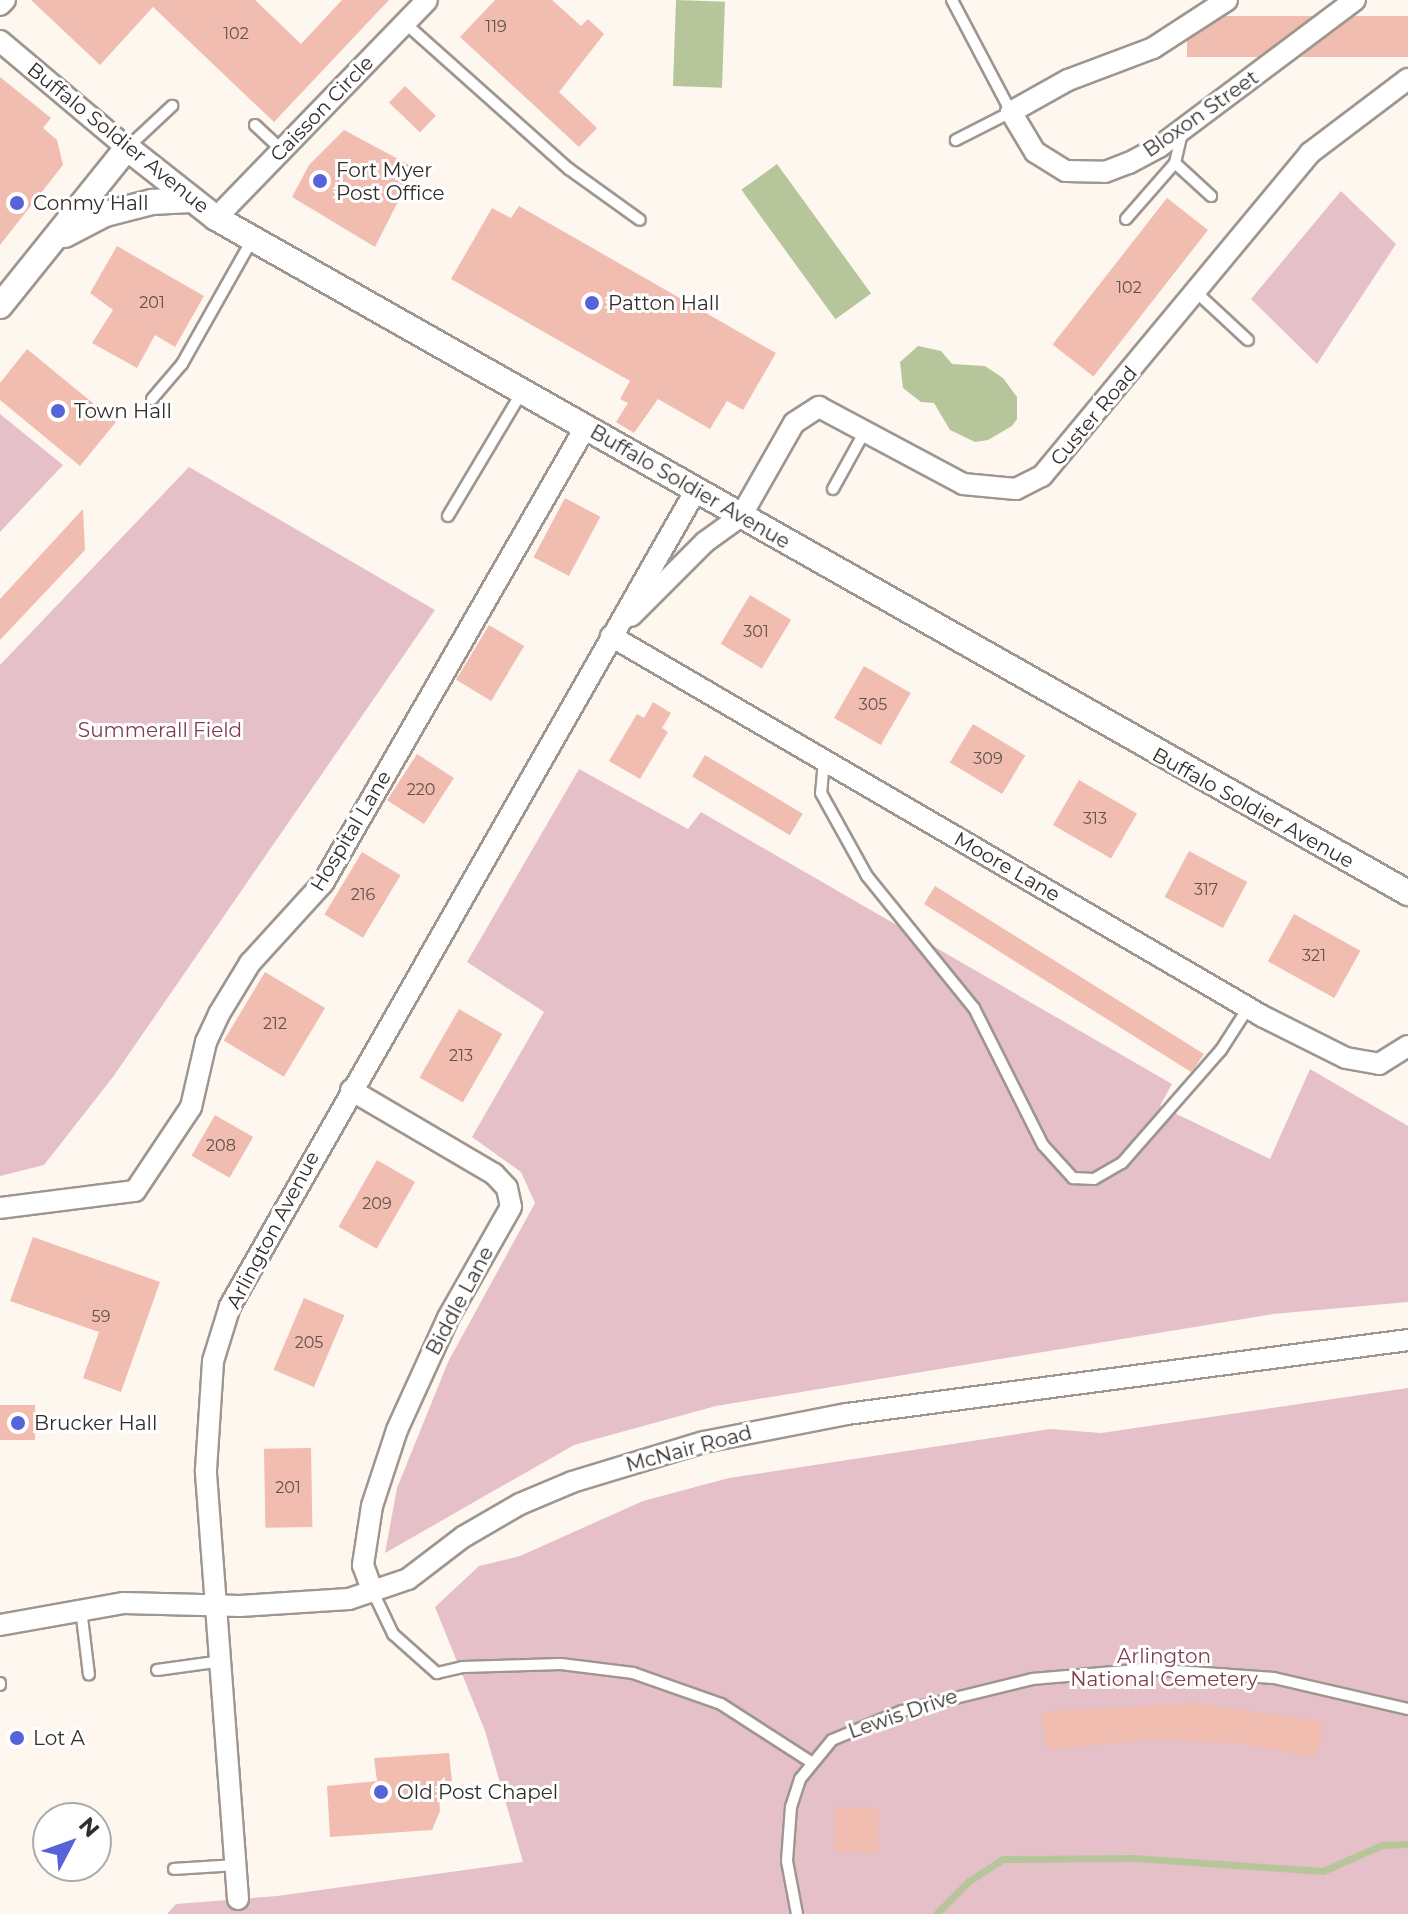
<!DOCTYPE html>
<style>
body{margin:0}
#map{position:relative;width:1408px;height:1914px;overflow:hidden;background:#fef7f0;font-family:Montserrat,sans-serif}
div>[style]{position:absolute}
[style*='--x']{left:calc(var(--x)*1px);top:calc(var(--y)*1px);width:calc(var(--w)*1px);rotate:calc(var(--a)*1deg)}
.green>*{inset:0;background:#e6c0c8}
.water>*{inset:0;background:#b6c69a;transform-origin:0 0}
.stream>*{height:7px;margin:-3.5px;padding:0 3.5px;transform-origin:3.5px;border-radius:3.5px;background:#b6c69a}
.building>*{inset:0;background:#f1bdb0;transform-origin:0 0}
.roads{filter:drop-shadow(2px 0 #9f968f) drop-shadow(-2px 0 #9f968f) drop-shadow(0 2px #9f968f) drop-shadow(0 -2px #9f968f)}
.service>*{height:10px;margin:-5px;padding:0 5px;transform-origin:5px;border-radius:5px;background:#fff}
.minor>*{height:20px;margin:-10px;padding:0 10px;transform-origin:10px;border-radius:10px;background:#fff}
.tertiary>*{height:24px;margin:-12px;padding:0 12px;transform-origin:12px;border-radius:12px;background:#fff}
.dots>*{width:22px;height:22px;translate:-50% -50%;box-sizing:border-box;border:4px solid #fff;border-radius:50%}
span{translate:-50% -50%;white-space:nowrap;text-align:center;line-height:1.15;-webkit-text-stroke:6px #fff;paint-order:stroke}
.number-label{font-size:16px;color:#61514c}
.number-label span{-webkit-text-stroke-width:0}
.street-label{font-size:20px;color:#312d2a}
.poi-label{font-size:20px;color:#312d2a}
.left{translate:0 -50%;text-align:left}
.park-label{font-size:20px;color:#7f3d4f}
.north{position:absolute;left:32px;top:1802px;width:80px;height:80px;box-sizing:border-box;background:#fff;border:2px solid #adabaa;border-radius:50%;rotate:49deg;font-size:22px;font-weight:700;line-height:32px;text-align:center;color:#312d2a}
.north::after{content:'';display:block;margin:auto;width:28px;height:36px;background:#5763d9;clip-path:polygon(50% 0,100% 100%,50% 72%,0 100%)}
</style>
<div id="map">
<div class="green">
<i style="clip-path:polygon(1341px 191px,1396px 244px,1317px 364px,1251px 299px)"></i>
<i style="clip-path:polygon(0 414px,63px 465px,0 532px)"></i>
<i style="clip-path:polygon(189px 467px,435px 610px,113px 1077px,44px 1165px,0 1176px,0 665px)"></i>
<i style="clip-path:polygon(579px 769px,688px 829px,701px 812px,1172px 1084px,1160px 1106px,1270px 1159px,1310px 1069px,1408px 1126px,1408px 1302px,1273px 1314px,716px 1406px,574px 1445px,385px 1553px,397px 1488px,448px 1362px,535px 1203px,521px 1172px,472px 1137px,544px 1012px,467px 962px)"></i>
<i style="clip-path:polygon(1408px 1388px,1408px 1914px,167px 1914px,176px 1904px,277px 1896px,523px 1862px,485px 1731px,435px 1607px,479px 1566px,520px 1556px,643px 1501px,729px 1478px,1050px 1429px,1101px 1433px)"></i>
</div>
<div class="water">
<i style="left:676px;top:0;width:49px;height:86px;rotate:2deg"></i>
<i style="left:777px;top:164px;width:160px;height:44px;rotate:54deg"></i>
<i style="clip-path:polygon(918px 346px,941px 351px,952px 364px,985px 366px,1003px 378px,1017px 397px,1017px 419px,1012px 426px,988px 440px,975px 442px,950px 430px,934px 403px,921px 402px,903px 388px,900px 362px)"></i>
</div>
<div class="stream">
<i style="--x:936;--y:1914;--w:47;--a:-45"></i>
<i style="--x:969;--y:1881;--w:40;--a:-32.9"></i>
<i style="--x:1003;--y:1859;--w:130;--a:-0.4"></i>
<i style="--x:1133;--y:1858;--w:190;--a:3.9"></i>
<i style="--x:1323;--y:1871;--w:64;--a:-23.8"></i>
<i style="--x:1382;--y:1845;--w:26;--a:-2"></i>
</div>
<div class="building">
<i style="clip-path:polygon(31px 0,255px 0,301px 44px,342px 0,389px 0,274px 122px,153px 7px,100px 65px)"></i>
<i style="clip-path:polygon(495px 0,552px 0,581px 26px,588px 19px,604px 34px,559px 92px,597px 128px,579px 147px,460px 37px)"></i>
<i style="left:1408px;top:16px;width:41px;height:221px;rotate:90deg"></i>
<i style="clip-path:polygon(0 77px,51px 118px,43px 128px,57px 140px,63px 165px,0 245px)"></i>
<i style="left:405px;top:86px;width:43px;height:23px;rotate:44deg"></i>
<i style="clip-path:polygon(344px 130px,415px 168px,375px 247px,292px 197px,309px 165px)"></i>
<i style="left:1167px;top:198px;width:52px;height:186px;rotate:38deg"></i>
<i style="clip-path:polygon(519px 206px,776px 353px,743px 410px,727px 401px,710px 429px,658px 399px,634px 433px,616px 422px,628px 403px,620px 399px,630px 381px,451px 279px,492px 208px,511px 218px)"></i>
<i style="clip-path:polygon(117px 246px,204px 296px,175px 347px,155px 335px,137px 368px,92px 343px,113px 310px,90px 293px)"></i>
<i style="clip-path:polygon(27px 349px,116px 422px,80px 466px,0 400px,0 383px)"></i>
<i style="left:565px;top:498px;width:40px;height:67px;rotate:28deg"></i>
<i style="clip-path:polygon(83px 509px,85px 550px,0 640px,0 599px)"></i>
<i style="left:750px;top:595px;width:48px;height:57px;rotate:31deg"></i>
<i style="left:489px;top:625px;width:41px;height:64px;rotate:31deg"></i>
<i style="left:864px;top:666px;width:54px;height:60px;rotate:30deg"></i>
<i style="clip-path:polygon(653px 702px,671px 713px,662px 728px,668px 732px,640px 779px,609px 761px,637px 714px,644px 718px)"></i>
<i style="left:973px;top:724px;width:61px;height:45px;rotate:31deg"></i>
<i style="left:417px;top:754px;width:44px;height:55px;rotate:33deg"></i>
<i style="left:705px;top:755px;width:114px;height:25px;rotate:31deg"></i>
<i style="left:1079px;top:780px;width:67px;height:52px;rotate:30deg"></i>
<i style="left:1189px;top:851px;width:66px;height:52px;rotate:28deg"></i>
<i style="left:362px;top:852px;width:45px;height:73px;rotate:31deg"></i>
<i style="clip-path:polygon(935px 886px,1204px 1054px,1195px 1067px,1191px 1072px,924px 904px)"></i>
<i style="left:1294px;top:914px;width:76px;height:54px;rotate:29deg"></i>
<i style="left:265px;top:972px;width:70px;height:80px;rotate:31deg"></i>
<i style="left:459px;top:1009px;width:50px;height:79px;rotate:30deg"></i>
<i style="left:215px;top:1115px;width:44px;height:47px;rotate:30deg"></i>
<i style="left:377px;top:1160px;width:44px;height:77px;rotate:30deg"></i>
<i style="clip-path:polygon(33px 1237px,160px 1282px,121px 1392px,83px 1378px,99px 1332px,10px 1301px)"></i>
<i style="left:304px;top:1298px;width:44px;height:78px;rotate:23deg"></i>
<i style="left:0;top:1405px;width:35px;height:35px"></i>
<i style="left:311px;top:1448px;width:79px;height:47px;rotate:89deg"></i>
<i style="clip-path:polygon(1193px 1703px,1325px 1722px,1316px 1758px,1242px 1744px,1158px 1739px,1047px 1750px,1041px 1712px)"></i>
<i style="clip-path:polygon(449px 1753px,452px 1781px,438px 1782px,440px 1811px,432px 1830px,330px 1837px,327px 1786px,377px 1781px,374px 1758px)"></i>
<i style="left:835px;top:1807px;width:44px;height:45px;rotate:1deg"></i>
</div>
<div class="roads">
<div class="service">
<i style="--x:952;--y:0;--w:127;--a:62.2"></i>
<i style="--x:1011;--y:112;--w:62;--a:153"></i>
<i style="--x:405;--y:23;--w:220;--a:41.7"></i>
<i style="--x:569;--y:169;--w:87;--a:35.7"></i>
<i style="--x:255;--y:125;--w:37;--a:43"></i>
<i style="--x:127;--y:148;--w:62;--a:-43"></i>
<i style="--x:1175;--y:163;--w:49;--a:42.5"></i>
<i style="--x:1126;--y:219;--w:74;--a:-48.8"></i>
<i style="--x:1175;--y:163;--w:31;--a:-77"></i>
<i style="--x:1195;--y:291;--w:72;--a:42.8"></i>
<i style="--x:152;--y:399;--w:46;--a:-49.4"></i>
<i style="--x:182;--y:364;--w:145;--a:-60.6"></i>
<i style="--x:833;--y:489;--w:66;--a:-61.1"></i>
<i style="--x:448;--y:516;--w:144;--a:-59.2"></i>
<i style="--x:824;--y:760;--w:33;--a:95"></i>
<i style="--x:821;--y:793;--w:95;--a:61"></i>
<i style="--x:867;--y:876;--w:170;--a:51"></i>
<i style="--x:974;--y:1008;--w:153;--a:63.3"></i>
<i style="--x:1043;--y:1145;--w:45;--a:47.7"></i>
<i style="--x:1073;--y:1178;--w:21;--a:3"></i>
<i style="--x:1094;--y:1179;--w:32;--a:-30"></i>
<i style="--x:1122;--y:1163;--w:150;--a:-48.8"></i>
<i style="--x:1221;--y:1050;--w:50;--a:-57.3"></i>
<i style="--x:373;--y:1592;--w:47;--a:64.5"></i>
<i style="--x:393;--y:1634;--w:59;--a:41.6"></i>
<i style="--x:437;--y:1673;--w:27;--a:-13"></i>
<i style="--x:463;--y:1667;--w:98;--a:-1.8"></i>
<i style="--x:561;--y:1664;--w:73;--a:7.1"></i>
<i style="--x:633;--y:1673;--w:93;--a:19.4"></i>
<i style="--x:721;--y:1704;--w:107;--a:32.8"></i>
<i style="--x:81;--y:1609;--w:66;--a:83.1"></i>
<i style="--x:157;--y:1670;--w:66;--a:-7.9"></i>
<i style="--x:0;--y:1683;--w:2;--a:90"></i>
<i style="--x:174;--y:1869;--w:62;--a:-3.7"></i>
<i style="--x:797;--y:1914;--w:54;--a:-100.7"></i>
<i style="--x:787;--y:1861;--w:54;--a:-85.8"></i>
<i style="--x:791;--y:1807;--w:29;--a:-72"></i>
<i style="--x:800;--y:1779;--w:50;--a:-50.6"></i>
<i style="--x:832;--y:1740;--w:76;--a:-22.5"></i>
<i style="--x:902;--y:1711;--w:134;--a:-13.8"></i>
<i style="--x:1032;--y:1679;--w:117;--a:-4.9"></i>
<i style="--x:1149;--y:1669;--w:125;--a:4.1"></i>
<i style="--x:1274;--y:1678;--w:138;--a:13"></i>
</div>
<div class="minor">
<i style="--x:1227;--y:0;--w:88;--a:147"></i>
<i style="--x:1153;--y:48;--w:91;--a:159.4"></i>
<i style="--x:1068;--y:80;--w:65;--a:150.7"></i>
<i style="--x:1011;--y:112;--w:47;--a:59"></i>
<i style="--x:1035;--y:152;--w:36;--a:32"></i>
<i style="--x:1066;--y:171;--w:39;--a:1"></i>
<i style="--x:1105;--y:172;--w:26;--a:-21"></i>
<i style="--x:1129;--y:163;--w:34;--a:-28"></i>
<i style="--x:1159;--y:147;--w:245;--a:-36.9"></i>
<i style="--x:0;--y:5;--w:7;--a:-45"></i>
<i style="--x:0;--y:41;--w:166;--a:40.1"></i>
<i style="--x:216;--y:218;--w:303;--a:-45.9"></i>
<i style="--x:631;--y:616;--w:105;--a:-45"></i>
<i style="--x:705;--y:542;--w:44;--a:-35.8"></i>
<i style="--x:741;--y:516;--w:107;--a:-60.3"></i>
<i style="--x:794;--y:423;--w:30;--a:-33"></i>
<i style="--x:819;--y:407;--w:163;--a:28.1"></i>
<i style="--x:963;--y:484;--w:53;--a:5.4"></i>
<i style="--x:1016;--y:489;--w:29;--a:-27"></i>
<i style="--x:1042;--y:476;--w:420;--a:-50.3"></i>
<i style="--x:1310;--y:153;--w:123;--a:-37.1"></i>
<i style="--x:611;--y:636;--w:754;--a:30.27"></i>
<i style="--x:1262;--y:1016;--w:94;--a:26.6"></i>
<i style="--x:1346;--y:1058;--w:34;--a:10"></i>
<i style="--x:1379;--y:1064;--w:34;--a:-32"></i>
<i style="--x:351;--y:1090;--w:166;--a:30.4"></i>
<i style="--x:494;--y:1174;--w:19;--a:47"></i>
<i style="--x:507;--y:1188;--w:19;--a:78"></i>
<i style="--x:511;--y:1207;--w:128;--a:119.6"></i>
<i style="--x:448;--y:1318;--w:123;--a:114.5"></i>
<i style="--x:397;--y:1430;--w:80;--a:108.2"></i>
<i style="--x:372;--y:1506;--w:60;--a:98.7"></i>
<i style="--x:363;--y:1565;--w:29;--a:70"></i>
<i style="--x:0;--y:1208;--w:136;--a:-7.2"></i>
<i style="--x:135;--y:1191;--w:101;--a:-56.3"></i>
<i style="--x:191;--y:1107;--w:67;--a:-77"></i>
<i style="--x:206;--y:1042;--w:31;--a:-65"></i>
<i style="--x:219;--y:1014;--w:60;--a:-58.7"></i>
<i style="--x:250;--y:963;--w:108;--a:-47.6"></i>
<i style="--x:323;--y:883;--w:525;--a:-60.07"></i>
<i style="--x:0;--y:1625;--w:126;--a:-10.1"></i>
<i style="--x:124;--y:1603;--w:116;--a:1.5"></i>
<i style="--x:240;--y:1606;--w:109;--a:-3.7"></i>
<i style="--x:349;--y:1599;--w:62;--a:-18.7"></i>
<i style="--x:408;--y:1579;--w:69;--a:-37.4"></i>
<i style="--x:463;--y:1537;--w:66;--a:-30.1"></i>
<i style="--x:520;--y:1504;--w:56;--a:-22.9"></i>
<i style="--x:572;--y:1482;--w:138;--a:-16.9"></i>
<i style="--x:704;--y:1442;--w:146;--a:-11.1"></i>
<i style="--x:847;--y:1414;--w:566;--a:-7.51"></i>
<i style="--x:238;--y:1899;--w:430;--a:-94.3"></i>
<i style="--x:206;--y:1470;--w:109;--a:-86.3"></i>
<i style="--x:213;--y:1361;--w:58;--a:-72.8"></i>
<i style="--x:230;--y:1306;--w:940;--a:-60.27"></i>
</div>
<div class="tertiary">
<i style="--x:65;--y:235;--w:45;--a:-27.7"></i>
<i style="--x:105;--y:214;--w:49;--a:-14.3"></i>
<i style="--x:152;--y:202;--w:39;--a:-3"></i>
<i style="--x:0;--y:306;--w:203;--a:-51.2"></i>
<i style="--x:127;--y:148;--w:113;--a:38.2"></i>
<i style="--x:216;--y:218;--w:1370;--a:29.52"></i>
</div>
</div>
<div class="dots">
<i style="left:320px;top:181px;background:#5763d9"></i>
<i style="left:17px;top:203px;background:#5763d9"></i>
<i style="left:592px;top:303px;background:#5763d9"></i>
<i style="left:58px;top:411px;background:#5763d9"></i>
<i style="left:18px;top:1423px;background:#5763d9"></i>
<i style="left:17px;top:1738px;background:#5763d9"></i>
<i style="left:381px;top:1792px;background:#5763d9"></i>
</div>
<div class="number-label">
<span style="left:496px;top:27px">119</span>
<span style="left:236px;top:34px">102</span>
<span style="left:1129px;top:288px">102</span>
<span style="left:152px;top:303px">201</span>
<span style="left:756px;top:632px">301</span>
<span style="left:873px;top:705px">305</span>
<span style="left:988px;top:759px">309</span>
<span style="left:421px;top:790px">220</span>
<span style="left:1095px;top:819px">313</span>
<span style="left:1206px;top:890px">317</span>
<span style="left:363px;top:895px">216</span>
<span style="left:1314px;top:956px">321</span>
<span style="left:275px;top:1024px">212</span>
<span style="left:461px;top:1056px">213</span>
<span style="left:221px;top:1146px">208</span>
<span style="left:377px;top:1204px">209</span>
<span style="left:101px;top:1317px">59</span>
<span style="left:309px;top:1343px">205</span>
<span style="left:288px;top:1488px">201</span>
</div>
<div class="street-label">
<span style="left:322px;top:109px;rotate:-46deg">Caisson Circle</span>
<span style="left:1201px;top:114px;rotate:-35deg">Bloxon Street</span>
<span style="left:118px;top:138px;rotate:39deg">Buffalo Soldier Avenue</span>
<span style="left:1094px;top:416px;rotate:-50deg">Custer Road</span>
<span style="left:690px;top:487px;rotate:30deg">Buffalo Soldier Avenue</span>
<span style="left:1253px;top:808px;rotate:29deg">Buffalo Soldier Avenue</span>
<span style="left:351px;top:831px;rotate:-59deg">Hospital Lane</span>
<span style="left:1007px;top:867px;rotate:30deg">Moore Lane</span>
<span style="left:273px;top:1230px;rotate:-62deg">Arlington Avenue</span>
<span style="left:460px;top:1301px;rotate:-62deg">Biddle Lane</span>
<span style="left:689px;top:1449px;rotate:-15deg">McNair Road</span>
<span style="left:903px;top:1714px;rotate:-19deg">Lewis Drive</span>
</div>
<div class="poi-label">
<span class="left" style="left:336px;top:182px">Fort Myer<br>Post Office</span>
<span class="left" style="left:33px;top:203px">Conmy Hall</span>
<span class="left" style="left:608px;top:303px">Patton Hall</span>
<span class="left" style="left:74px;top:411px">Town Hall</span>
<span class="left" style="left:34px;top:1423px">Brucker Hall</span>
<span class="left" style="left:33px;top:1738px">Lot A</span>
<span class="left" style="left:397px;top:1792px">Old Post Chapel</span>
</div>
<div class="park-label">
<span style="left:160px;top:730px">Summerall Field</span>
<span style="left:1164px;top:1668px">Arlington<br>National Cemetery</span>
</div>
<div class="north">N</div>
</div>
